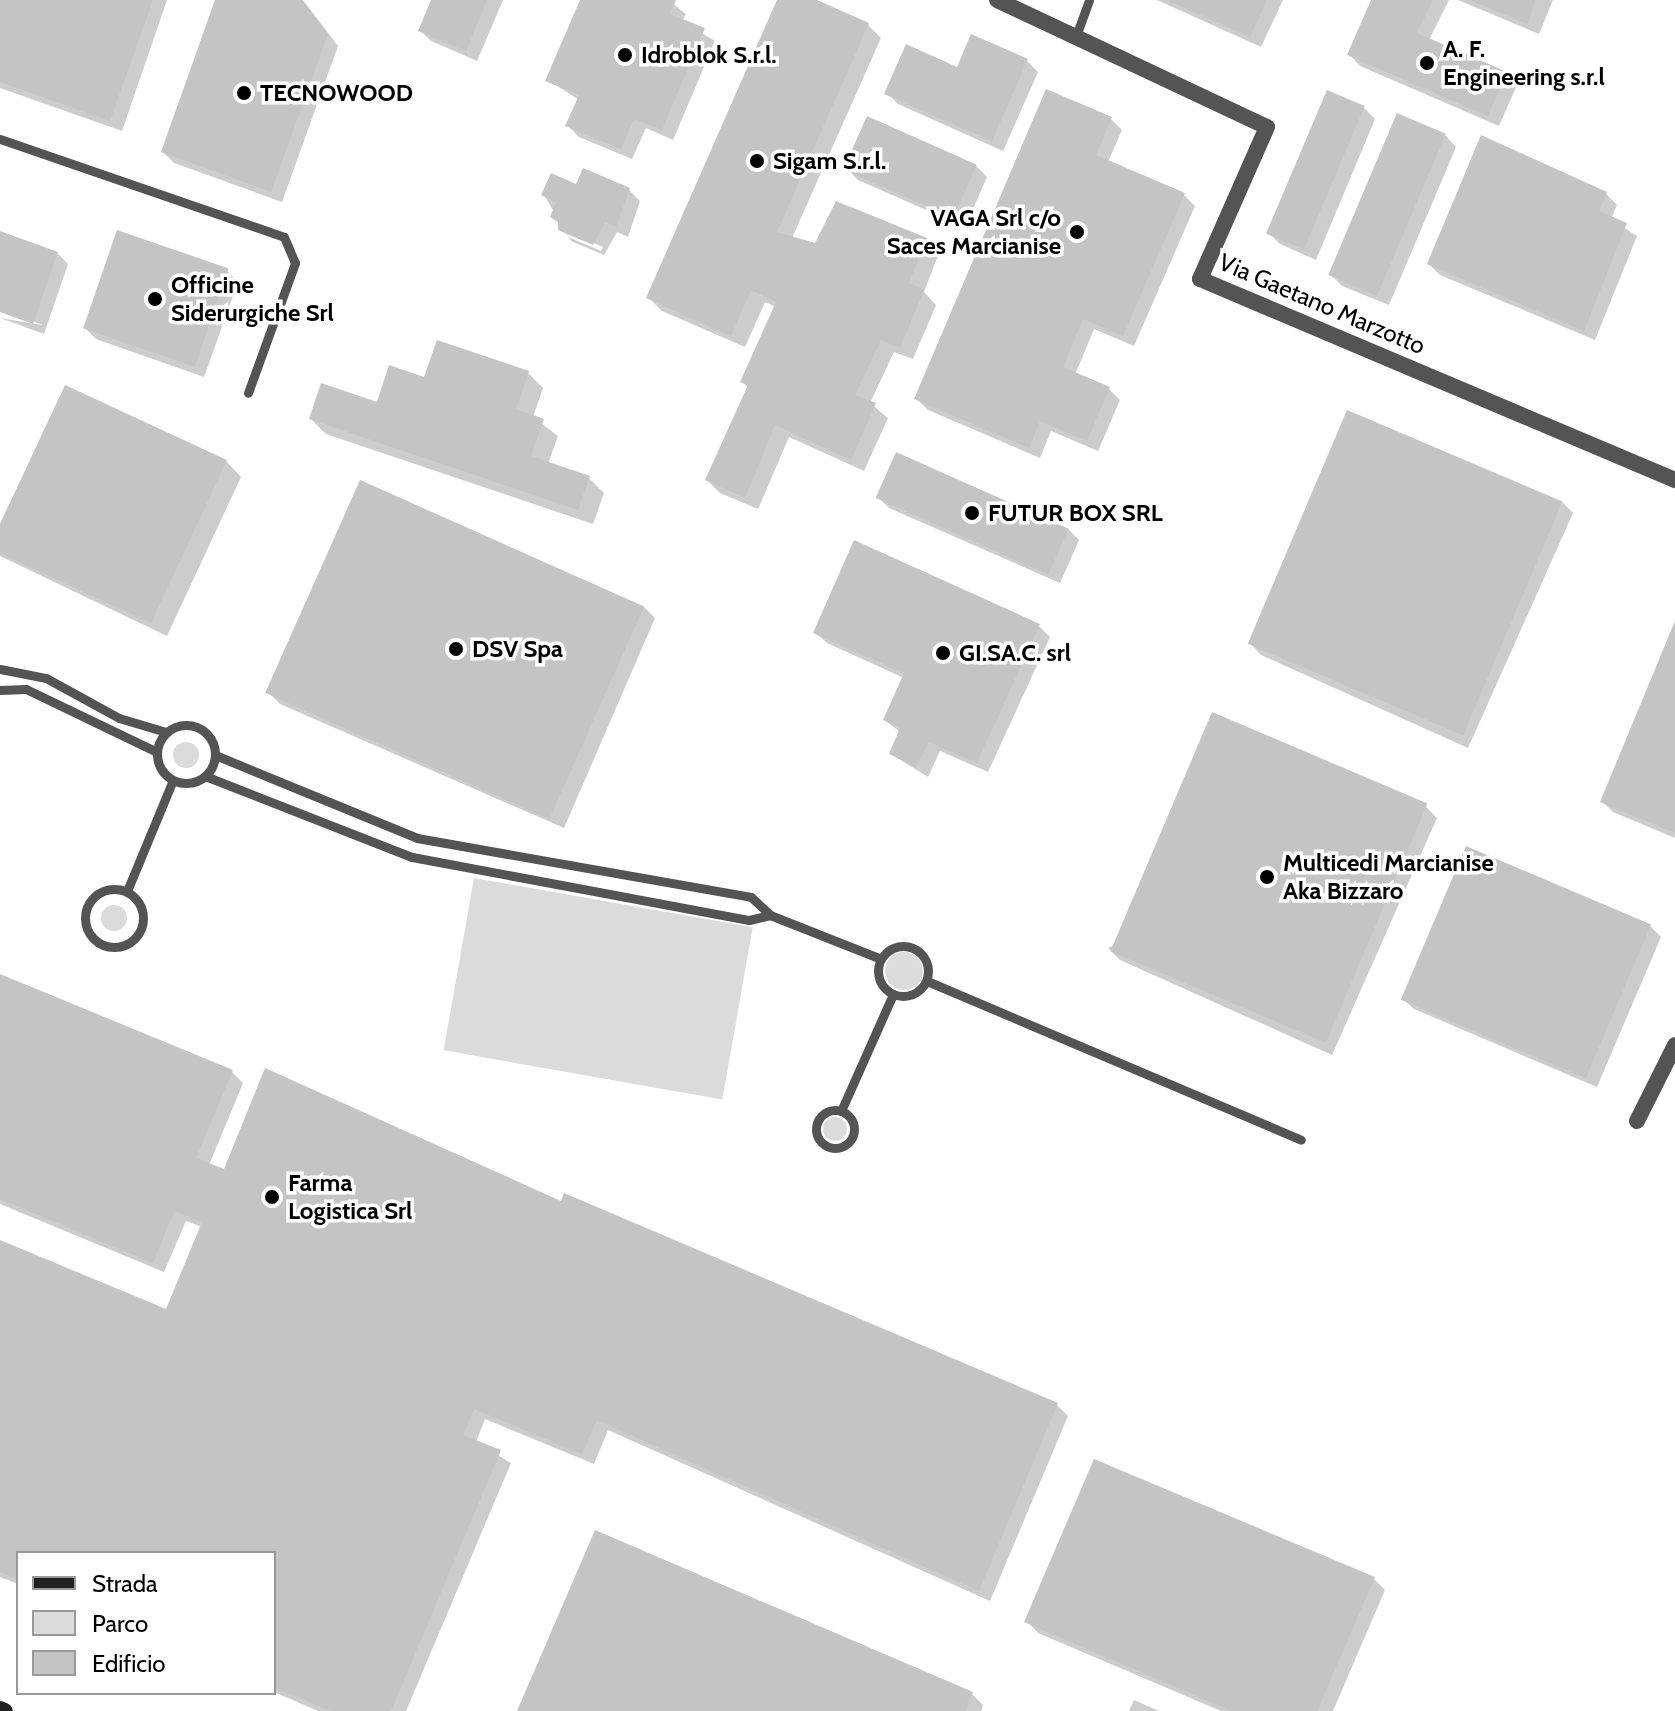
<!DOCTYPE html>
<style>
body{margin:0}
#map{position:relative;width:1675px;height:1711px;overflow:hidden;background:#fff;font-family:Cabin,sans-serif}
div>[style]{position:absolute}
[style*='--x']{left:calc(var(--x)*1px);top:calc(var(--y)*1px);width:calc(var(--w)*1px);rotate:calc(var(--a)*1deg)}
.green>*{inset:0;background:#dbdbdb;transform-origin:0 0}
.round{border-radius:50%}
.shadow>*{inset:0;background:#0003}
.building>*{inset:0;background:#c4c4c4;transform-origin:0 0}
.lane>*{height:9px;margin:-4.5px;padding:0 4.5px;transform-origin:4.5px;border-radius:4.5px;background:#545454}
.lane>.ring{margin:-4.5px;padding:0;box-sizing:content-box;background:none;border:9px solid #545454;border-radius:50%}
.street>*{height:16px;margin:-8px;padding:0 8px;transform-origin:8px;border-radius:8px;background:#545454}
.secondary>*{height:16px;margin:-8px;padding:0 8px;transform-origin:8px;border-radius:8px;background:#212121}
.dots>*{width:22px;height:22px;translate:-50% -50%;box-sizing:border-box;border:4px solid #fff;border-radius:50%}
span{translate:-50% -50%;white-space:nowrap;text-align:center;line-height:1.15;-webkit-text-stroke:7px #fff;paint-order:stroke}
.poi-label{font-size:24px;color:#000;font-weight:700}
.left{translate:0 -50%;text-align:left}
.right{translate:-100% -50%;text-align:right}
.street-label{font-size:24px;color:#000}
.legend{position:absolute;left:16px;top:1551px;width:260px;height:144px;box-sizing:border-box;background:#fff;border:2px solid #999;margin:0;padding:10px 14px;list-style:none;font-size:24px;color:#000}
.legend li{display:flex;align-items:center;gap:16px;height:40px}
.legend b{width:40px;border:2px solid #999}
</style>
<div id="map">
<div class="green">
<i class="round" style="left:173px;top:742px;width:26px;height:26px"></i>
<i style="left:474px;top:878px;width:283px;height:175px;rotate:10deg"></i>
<i class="round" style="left:101px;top:905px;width:26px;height:26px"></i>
<i class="round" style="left:885px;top:952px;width:38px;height:38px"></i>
<i class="round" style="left:823px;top:1117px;width:24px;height:24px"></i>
</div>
<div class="shadow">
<i style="clip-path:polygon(0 0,167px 0,122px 131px,0 88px)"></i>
<i style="clip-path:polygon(217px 0,303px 0,338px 46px,282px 202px,174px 163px,163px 152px)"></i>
<i style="clip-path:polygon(433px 0,503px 0,477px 61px,431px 41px,420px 30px)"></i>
<i style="clip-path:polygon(582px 0,668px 0,686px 14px,682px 21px,715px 41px,673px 140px,646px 128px,632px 159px,579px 137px,568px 126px,579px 100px,548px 80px)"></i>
<i style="clip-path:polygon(779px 0,812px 0,867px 24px,881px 38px,792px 238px,816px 245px,926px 240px,939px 253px,924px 292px,936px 305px,913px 359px,894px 352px,870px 403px,888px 418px,864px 471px,789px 437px,758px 509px,720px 493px,707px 480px,749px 388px,742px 382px,776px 307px,765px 302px,745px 347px,662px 311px,649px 298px)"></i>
<i style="clip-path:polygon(1157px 0,1283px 0,1261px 47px)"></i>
<i style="clip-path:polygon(1373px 0,1449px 0,1429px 40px,1506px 74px,1517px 85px,1499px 126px,1360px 66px,1349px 54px)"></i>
<i style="clip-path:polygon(1458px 0,1553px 0,1539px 34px)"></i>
<i style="clip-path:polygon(1027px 61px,1038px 72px,1003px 151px,898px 104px,887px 93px,958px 70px)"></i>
<i style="clip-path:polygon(1328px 93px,1364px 108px,1375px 119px,1316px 260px,1280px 244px,1269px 233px)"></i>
<i style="clip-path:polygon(1111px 119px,1122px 130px,1108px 162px,1184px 195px,1195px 206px,1134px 346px,1094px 329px,1075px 375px,1109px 389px,1120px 400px,1098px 451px,1051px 431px,1040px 458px,928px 410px,917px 399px)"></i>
<i style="clip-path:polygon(1445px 135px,1456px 147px,1389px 305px,1342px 286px,1331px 275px)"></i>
<i style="clip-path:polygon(1482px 138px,1606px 194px,1617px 205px,1611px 219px,1637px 236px,1595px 340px,1440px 275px,1429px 264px)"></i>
<i style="clip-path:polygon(976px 166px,987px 177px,965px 227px,858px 180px,847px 169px)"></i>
<i style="clip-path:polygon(evenodd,577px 187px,629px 190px,640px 201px,628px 237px,617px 232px,604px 255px,571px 241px,544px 195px,577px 187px,568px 232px,603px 247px,601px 251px,568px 237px,568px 232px)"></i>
<i style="clip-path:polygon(0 233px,57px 253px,68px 264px,44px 334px,0 318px,43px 325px,0 310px)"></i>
<i style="clip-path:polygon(227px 271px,238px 282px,204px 377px,96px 339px,85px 328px)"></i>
<i style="clip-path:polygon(528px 373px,543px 388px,533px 417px,558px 436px,548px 464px,589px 478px,604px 493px,593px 524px,326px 434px,311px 419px,378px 404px,426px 379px)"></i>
<i style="clip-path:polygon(226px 461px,241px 477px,167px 636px,0 556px,0 529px)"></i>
<i style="clip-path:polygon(878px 497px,1068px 529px,1079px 540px,1060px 583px,889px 508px)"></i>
<i style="clip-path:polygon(1562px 502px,1573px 513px,1468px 748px,1261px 655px,1250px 643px)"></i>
<i style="clip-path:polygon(644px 607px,655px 618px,564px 828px,280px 704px,269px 693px)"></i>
<i style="clip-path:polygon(1039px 626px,1050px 637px,988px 772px,940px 751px,928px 777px,891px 754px,900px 732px,885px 720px,904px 678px,827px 643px,815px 632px)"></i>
<i style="clip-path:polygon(1675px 626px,1675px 838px,1613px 812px,1602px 801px)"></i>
<i style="clip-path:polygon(1426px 807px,1437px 818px,1332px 1055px,1120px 960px,1108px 948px)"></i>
<i style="clip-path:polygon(1650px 926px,1661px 937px,1597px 1087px,1414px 1009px,1402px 998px)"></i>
<i style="clip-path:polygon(0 976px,232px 1072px,243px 1083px,209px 1165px,225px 1171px,562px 1204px,1057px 1405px,1068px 1416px,990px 1601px,608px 1430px,594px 1464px,485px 1419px,476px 1442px,511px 1463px,406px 1711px,318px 1711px,274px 1692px,274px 1553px,18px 1553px,18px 1584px,0 1577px,0 1242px,167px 1312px,202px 1227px,186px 1221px,164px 1272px,0 1204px)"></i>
<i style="clip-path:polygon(1374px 1579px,1385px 1590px,1333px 1711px,1221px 1711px,1038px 1633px,1027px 1621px)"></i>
<i style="clip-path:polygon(972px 1694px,983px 1705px,981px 1711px,520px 1711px)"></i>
<i style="clip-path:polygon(1134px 1700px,1159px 1711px,1129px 1711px)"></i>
</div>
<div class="building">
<i style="clip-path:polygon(0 0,153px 0,110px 121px,0 82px)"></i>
<i style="clip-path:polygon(215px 0,302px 0,328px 34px,271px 192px,161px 152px)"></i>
<i style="clip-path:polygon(431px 0,487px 0,466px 51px,418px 31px)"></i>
<i style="clip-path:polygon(580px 0,676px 0,670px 14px,705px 28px,662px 130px,634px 119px,621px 149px,565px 126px,579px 95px,545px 81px)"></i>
<i style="clip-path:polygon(777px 0,817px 0,869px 23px,777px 232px,815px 243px,836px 201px,927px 238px,909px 283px,924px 290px,900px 348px,881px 340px,855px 395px,876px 403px,851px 460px,775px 425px,745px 498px,705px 480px,748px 385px,740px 382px,776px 302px,751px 290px,731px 336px,646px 298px)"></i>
<i style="clip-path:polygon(1167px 0,1267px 0,1250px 37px)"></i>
<i style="clip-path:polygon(1371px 0,1433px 0,1417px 33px,1507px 72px,1488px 116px,1347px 55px)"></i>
<i style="clip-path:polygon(1470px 0,1535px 0,1528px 24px)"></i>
<i style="clip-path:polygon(971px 34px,1028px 59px,992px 141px,884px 94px,906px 44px,957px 67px)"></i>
<i style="clip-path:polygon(1046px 89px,1112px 117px,1096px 155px,1185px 193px,1123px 336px,1083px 319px,1063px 367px,1110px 387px,1087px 441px,1040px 421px,1029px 448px,914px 399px)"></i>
<i style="left:1327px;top:90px;width:41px;height:156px;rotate:23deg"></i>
<i style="left:1397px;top:113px;width:53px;height:176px;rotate:23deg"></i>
<i style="left:867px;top:116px;width:120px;height:58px;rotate:24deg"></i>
<i style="clip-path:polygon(1481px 135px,1607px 192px,1599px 211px,1627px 223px,1584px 331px,1427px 264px)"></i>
<i style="clip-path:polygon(583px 168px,630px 188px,616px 227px,605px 222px,593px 245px,558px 230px,558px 222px,550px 217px,556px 202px,541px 195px,551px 173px,576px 184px)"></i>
<i style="left:117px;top:230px;width:118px;height:104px;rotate:19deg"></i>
<i style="clip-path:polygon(0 231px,58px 252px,33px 324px,0 312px)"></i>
<i style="clip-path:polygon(437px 340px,529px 371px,516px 409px,544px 419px,531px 456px,590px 476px,578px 510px,309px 419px,321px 383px,377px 402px,389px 365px,424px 377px)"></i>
<i style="clip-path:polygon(65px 385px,227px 460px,151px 623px,0 553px,0 524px)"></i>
<i style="left:1347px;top:410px;width:234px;height:254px;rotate:23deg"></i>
<i style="left:896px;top:452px;width:189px;height:50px;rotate:24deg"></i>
<i style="left:360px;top:480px;width:311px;height:233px;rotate:24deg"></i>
<i style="clip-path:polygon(854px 540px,1040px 624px,977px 763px,929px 742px,916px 767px,889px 754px,900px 728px,883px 720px,904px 673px,813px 633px)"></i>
<i style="clip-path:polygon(1675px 621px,1675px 833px,1600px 802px)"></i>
<i style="left:1212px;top:712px;width:234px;height:260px;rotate:23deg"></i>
<i style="left:1466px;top:846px;width:201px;height:167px;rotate:23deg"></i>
<i style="clip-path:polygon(0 974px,233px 1070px,196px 1158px,224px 1169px,265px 1068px,561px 1201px,564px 1193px,1058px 1403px,979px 1591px,597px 1420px,582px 1454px,474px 1409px,463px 1435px,501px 1450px,391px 1711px,330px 1711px,274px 1687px,274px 1553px,18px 1553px,18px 1579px,0 1572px,0 1240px,166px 1309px,202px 1222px,174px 1211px,153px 1263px,0 1199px)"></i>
<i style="clip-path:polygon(1094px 1459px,1375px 1577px,1317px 1711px,1232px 1711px,1024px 1622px)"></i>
<i style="clip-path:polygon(595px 1530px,973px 1692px,965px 1711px,517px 1711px)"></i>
</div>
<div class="lane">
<i style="--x:1076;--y:36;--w:38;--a:-70"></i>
<i style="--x:0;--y:139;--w:300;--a:19"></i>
<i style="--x:284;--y:237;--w:28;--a:67"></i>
<i style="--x:295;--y:263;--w:138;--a:109.9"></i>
<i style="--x:0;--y:669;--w:47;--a:11.1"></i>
<i style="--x:46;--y:678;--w:83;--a:28.7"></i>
<i style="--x:119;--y:718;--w:49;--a:16.6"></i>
<i style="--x:0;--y:690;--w:26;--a:-2"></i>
<i style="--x:26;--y:689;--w:145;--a:25.7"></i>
<i class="ring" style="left:157px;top:725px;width:49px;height:49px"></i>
<i style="--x:215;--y:755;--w:218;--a:22.3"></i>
<i style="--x:417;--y:838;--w:339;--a:10"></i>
<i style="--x:751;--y:897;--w:26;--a:43"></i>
<i style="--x:770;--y:915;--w:119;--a:21.6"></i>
<i style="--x:205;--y:776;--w:222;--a:21.4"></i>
<i style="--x:412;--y:857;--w:343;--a:10.6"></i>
<i style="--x:749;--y:920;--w:22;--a:-13"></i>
<i class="ring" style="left:85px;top:889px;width:49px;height:49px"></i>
<i style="--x:127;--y:891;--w:120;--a:-67.5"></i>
<i class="ring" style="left:878px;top:946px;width:41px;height:41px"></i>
<i style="--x:927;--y:981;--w:406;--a:23"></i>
<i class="ring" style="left:816px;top:1110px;width:29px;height:29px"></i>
<i style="--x:841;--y:1111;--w:128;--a:-66"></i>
</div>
<div class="street">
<i style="--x:997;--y:0;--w:298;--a:25.2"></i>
<i style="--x:1267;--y:127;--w:166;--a:113.8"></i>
<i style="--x:1200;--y:279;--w:516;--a:22.94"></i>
<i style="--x:1637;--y:1121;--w:85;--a:-63.4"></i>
</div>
<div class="secondary">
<i style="--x:0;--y:1709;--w:5;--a:22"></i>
</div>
<div class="dots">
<i style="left:625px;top:55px;background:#000"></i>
<i style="left:1427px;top:63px;background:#000"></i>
<i style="left:244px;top:93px;background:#000"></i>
<i style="left:757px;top:161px;background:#000"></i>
<i style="left:1077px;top:232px;background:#000"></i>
<i style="left:155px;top:299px;background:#000"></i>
<i style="left:972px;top:513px;background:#000"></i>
<i style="left:456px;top:649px;background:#000"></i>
<i style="left:943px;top:653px;background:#000"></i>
<i style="left:1267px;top:877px;background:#000"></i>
<i style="left:272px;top:1197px;background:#000"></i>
</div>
<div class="poi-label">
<span class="left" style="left:1443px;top:63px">A. F.<br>Engineering s.r.l</span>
<span class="left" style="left:641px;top:55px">Idroblok S.r.l.</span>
<span class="left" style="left:260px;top:93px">TECNOWOOD</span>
<span class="left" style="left:773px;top:161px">Sigam S.r.l.</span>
<span class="right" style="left:1061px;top:232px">VAGA Srl c/o<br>Saces Marcianise</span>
<span class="left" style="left:171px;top:299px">Officine<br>Siderurgiche Srl</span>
<span class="left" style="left:988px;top:513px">FUTUR BOX SRL</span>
<span class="left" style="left:472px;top:649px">DSV Spa</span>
<span class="left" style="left:959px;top:653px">GI.SA.C. srl</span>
<span class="left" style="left:1283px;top:877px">Multicedi Marcianise<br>Aka Bizzaro</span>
<span class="left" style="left:288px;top:1197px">Farma<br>Logistica Srl</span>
</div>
<div class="street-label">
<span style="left:1322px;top:304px;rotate:23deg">Via Gaetano Marzotto</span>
</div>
<ul class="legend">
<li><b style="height:10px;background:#212121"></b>Strada</li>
<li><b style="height:22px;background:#dbdbdb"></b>Parco</li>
<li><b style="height:22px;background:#c4c4c4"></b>Edificio</li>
</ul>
</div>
